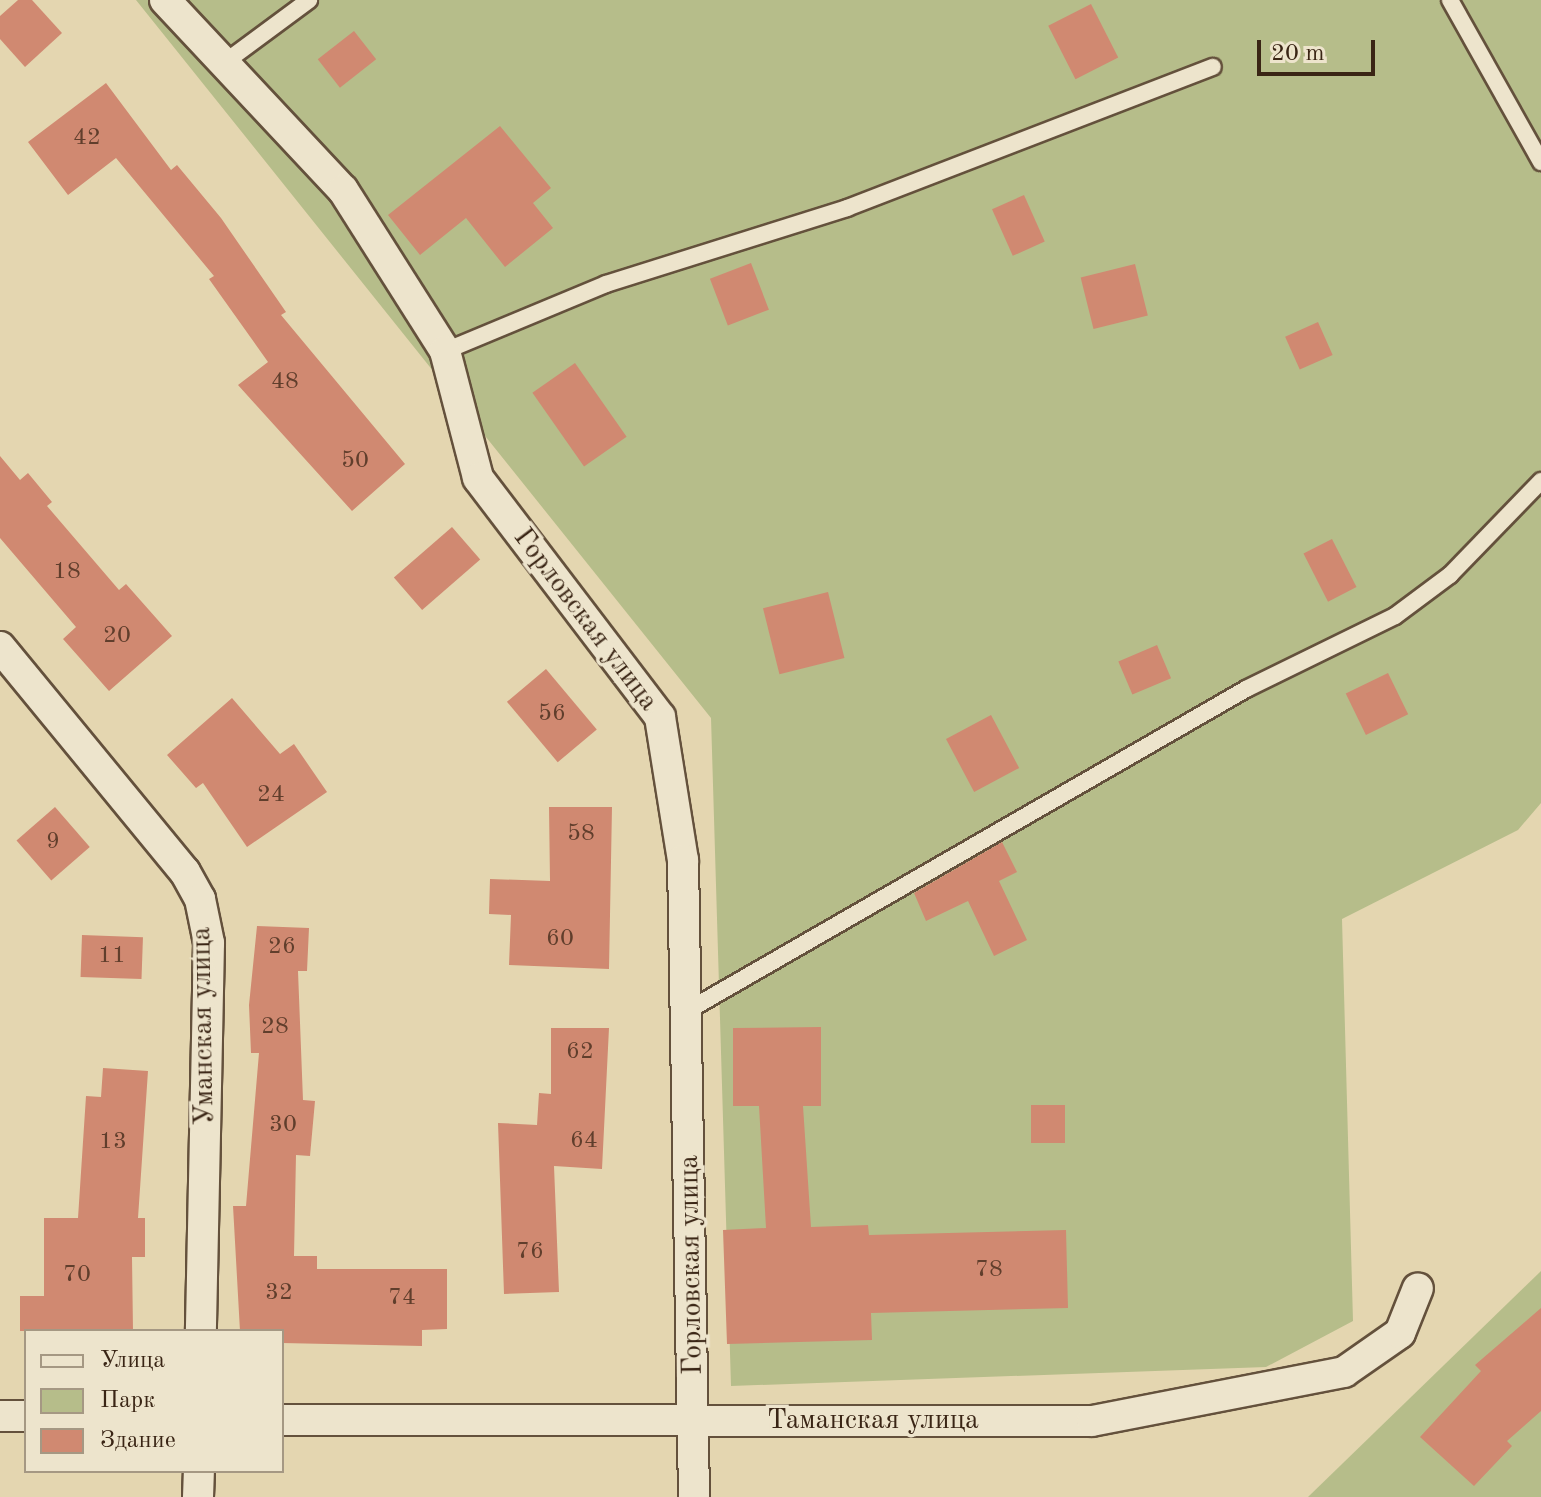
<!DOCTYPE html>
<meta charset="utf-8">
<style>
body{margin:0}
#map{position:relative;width:1541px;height:1497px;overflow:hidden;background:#e4d6b0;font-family:"Old Standard TT",serif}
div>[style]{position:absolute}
.green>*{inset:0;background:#b6bd8a}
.building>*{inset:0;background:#d08971;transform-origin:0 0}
.roads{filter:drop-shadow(2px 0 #64513c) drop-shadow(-2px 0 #64513c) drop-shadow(0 2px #64513c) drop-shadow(0 -2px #64513c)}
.lane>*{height:16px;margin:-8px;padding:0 8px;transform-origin:8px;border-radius:8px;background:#ede4cc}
.street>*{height:30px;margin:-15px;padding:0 15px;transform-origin:15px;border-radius:15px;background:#ede4cc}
span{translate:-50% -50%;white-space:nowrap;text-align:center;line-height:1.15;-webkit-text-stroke:7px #ede4cc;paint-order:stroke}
.number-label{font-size:24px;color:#603e2c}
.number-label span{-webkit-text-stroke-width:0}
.street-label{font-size:28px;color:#3a2515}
.legend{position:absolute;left:24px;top:1329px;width:260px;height:144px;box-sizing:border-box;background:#ede4cc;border:2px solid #a59883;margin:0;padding:10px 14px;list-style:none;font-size:24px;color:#3a2515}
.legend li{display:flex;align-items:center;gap:16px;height:40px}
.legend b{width:40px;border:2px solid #a59883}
.scale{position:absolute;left:1257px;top:40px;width:118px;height:36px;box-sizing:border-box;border:4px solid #3a2515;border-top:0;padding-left:10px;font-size:24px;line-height:28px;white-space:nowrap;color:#3a2515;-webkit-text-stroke:6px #ede4cc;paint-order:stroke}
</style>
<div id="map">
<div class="green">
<i style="clip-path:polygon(136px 0,1541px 0,1541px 803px,1518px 830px,1342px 919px,1353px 1321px,1266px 1367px,731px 1386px,711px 718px)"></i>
<i style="clip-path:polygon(1541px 1271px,1541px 1497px,1308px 1497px)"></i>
</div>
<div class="building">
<i style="clip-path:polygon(18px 0,32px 0,62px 33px,25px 67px,0 39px,0 16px)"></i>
<i style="left:1091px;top:4px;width:60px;height:48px;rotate:63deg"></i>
<i style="left:354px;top:31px;width:36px;height:46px;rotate:52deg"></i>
<i style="clip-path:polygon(106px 83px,171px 170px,177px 165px,221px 218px,286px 312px,281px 315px,405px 464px,352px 511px,238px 385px,268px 362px,209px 279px,214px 276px,116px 158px,68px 195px,28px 142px)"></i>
<i style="clip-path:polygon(500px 126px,551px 188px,533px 203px,553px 228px,505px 267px,466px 218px,420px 255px,388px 215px)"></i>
<i style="left:1024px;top:195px;width:51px;height:35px;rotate:66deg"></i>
<i style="left:751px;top:263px;width:50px;height:44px;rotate:69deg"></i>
<i style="left:1135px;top:264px;width:53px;height:56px;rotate:76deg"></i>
<i style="left:1318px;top:322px;width:36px;height:36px;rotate:66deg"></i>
<i style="left:575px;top:363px;width:90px;height:52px;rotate:55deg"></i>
<i style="clip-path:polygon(0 456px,20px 480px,28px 473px,52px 502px,47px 506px,119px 590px,126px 584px,172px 636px,109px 691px,63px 639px,76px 627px,0 538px)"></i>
<i style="left:452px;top:527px;width:43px;height:77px;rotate:49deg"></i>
<i style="left:1332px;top:539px;width:54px;height:32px;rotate:63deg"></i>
<i style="left:828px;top:592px;width:68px;height:67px;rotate:76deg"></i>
<i style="left:1157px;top:645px;width:36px;height:42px;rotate:67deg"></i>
<i style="left:546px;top:669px;width:79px;height:51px;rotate:50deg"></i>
<i style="left:1388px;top:673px;width:46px;height:47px;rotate:64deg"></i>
<i style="clip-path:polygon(232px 698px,280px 754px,294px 744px,327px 792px,247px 847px,203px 783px,196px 788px,167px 755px)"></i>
<i style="left:991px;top:715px;width:60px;height:51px;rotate:62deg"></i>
<i style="left:55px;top:807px;width:53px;height:51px;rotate:49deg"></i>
<i style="clip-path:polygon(549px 807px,612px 807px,609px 969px,509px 965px,511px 915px,489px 914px,490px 879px,550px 881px)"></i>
<i style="clip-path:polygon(1002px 842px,1017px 872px,999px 881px,1027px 940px,994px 956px,968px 901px,926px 921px,914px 893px)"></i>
<i style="clip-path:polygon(257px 926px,309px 928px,307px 971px,298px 971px,303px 1100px,315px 1101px,310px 1156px,296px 1155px,294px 1256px,317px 1256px,317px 1269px,447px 1269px,447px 1329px,422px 1330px,422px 1346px,282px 1343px,282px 1331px,240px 1331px,233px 1206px,246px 1206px,259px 1053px,251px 1053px,249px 1005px)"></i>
<i style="left:82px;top:935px;width:61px;height:42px;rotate:2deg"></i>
<i style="clip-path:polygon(821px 1027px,821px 1106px,803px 1106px,811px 1227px,868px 1225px,869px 1235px,1066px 1230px,1068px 1308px,871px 1313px,872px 1340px,727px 1344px,723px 1230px,766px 1228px,759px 1106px,733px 1106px,733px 1028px)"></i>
<i style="clip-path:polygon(551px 1028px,609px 1028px,602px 1169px,554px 1166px,559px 1292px,504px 1294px,498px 1123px,537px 1125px,539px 1093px,551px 1094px)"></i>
<i style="clip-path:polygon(103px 1068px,148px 1071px,138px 1218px,145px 1218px,145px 1257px,132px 1257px,133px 1331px,20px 1331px,20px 1296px,44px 1296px,44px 1218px,78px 1218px,86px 1096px,101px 1097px)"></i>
<i style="left:1031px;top:1105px;width:34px;height:38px"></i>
<i style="clip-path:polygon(1541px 1308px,1541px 1411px,1507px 1441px,1512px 1446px,1474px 1486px,1420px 1437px,1481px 1371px,1475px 1365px)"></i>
</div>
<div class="roads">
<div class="lane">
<i style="left:1450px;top:0;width:186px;rotate:60.7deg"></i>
<i style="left:224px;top:63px;width:106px;rotate:-36.5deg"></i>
<i style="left:445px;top:351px;width:174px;rotate:-22.6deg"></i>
<i style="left:606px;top:284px;width:253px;rotate:-17.5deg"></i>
<i style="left:847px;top:208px;width:392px;rotate:-21.1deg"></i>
<i style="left:687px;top:1011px;width:645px;rotate:-29.94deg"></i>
<i style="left:1246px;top:689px;width:166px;rotate:-26.1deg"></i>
<i style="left:1395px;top:616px;width:69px;rotate:-36.7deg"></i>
<i style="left:1450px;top:575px;width:131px;rotate:-45.9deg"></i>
</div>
<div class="street">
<i style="left:165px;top:0;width:260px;rotate:46.9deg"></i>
<i style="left:343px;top:190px;width:191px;rotate:57.6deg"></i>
<i style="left:445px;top:351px;width:131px;rotate:75.4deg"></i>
<i style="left:478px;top:478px;width:300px;rotate:52.7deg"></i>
<i style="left:660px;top:717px;width:145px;rotate:80.9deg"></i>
<i style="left:683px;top:860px;width:637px;rotate:89.01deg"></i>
<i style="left:0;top:647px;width:291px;rotate:50.6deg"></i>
<i style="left:185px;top:872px;width:31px;rotate:61deg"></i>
<i style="left:200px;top:899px;width:45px;rotate:78.4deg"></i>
<i style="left:209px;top:943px;width:388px;rotate:91.2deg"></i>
<i style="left:0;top:1416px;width:26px"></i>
<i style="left:282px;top:1420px;width:810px;rotate:0.07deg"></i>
<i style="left:1092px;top:1421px;width:257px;rotate:-11deg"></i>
<i style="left:1344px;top:1372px;width:68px;rotate:-34.9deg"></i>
<i style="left:1400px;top:1333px;width:48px;rotate:-68.2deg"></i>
<i style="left:198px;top:1497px;width:26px;rotate:-88deg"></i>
</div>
</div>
<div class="number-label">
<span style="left:87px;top:139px">42</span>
<span style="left:285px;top:383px">48</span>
<span style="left:355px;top:462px">50</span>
<span style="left:67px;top:573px">18</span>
<span style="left:117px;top:637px">20</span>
<span style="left:552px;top:715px">56</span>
<span style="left:271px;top:796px">24</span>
<span style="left:581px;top:835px">58</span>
<span style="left:53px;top:843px">9</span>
<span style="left:560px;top:940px">60</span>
<span style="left:282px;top:948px">26</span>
<span style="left:112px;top:957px">11</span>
<span style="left:275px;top:1028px">28</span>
<span style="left:580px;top:1053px">62</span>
<span style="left:283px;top:1126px">30</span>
<span style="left:584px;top:1142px">64</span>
<span style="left:113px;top:1143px">13</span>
<span style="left:530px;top:1253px">76</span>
<span style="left:989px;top:1271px">78</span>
<span style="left:77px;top:1276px">70</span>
<span style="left:279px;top:1294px">32</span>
<span style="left:402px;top:1299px">74</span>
</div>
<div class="street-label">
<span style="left:585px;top:620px;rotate:53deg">Горловская улица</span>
<span style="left:204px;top:1026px;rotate:-91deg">Уманская улица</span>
<span style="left:692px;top:1265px;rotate:-91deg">Горловская улица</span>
<span style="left:873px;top:1421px">Таманская улица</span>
</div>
<ul class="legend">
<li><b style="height:10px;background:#ede4cc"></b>Улица</li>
<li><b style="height:22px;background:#b6bd8a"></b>Парк</li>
<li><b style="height:22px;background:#d08971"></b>Здание</li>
</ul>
<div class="scale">20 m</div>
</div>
